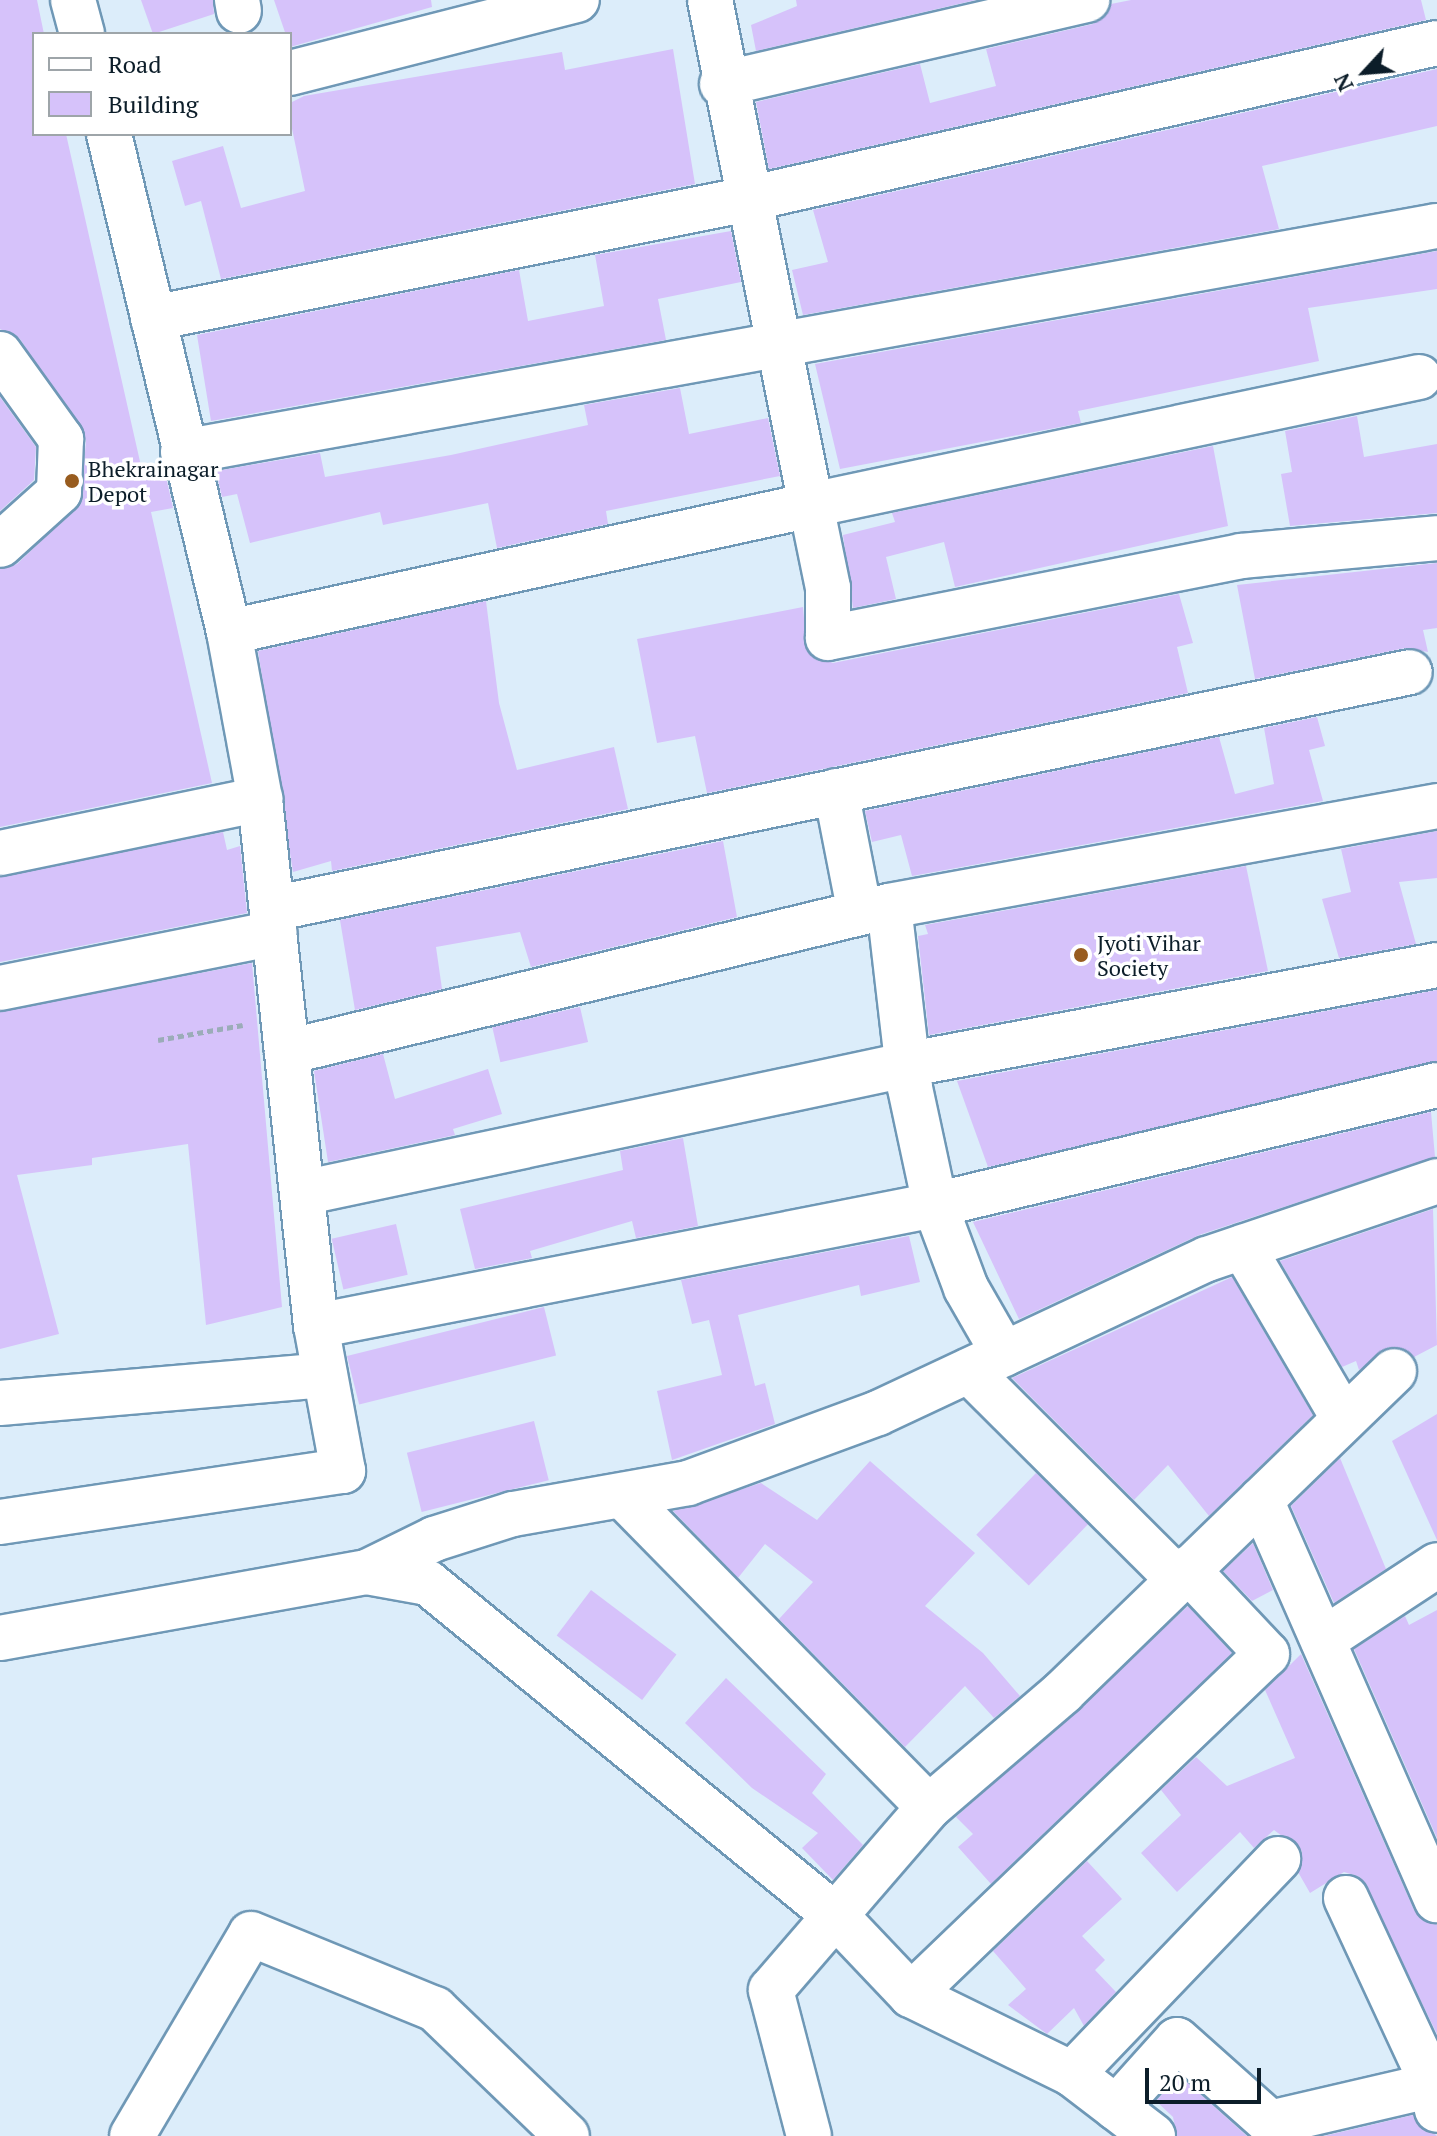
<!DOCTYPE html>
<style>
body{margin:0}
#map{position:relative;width:1437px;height:2136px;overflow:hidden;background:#dcedfa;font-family:"PT Serif",serif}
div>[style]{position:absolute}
.building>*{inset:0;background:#d6c2fa;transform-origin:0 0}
.path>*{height:5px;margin-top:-2.5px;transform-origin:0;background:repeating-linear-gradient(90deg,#9bacb8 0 6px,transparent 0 10px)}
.roads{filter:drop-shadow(2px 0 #6f98b6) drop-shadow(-2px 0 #6f98b6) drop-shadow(0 2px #6f98b6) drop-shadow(0 -2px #6f98b6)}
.minor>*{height:44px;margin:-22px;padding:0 22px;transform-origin:22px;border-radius:22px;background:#fff}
.dots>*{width:22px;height:22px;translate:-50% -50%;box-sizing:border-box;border:4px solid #fff;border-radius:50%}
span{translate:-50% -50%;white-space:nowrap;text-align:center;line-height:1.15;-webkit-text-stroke:7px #fff;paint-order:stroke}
.poi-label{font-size:22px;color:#0c1d29}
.left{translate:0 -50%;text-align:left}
.legend{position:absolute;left:32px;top:32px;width:260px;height:104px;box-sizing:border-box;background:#fff;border:2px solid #9ea5a9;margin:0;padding:10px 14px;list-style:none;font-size:24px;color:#0c1d29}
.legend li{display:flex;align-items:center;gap:16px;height:40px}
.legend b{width:40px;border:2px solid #9ea5a9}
.north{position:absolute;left:1325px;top:32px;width:80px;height:80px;-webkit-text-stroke:6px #fff;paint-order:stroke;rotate:244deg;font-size:22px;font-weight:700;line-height:32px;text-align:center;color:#0c1d29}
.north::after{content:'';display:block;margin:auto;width:28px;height:36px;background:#0c1d29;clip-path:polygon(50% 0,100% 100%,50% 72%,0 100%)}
.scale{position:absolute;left:1145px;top:2068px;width:116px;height:36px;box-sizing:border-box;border:4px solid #0c1d29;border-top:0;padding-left:10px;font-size:24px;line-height:28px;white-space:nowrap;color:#0c1d29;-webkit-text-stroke:6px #fff;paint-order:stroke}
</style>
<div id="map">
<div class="building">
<i style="clip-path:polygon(0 0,37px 0,44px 34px,34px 34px,34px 134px,66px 134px,141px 466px,164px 468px,173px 508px,151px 512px,212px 783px,0 827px,0 569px,17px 564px,81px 503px,86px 440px,20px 339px,0 329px)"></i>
<i style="clip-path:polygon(141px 0,213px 0,214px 14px,153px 34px)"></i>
<i style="clip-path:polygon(274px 0,431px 0,432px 7px,290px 47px)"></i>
<i style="clip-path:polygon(796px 0,976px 0,756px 51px,751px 25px,797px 6px)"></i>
<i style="clip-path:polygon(1131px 0,1421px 0,1426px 20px,769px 169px,756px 102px,920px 64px,930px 103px,996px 86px,986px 49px,1093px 24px,1111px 4px)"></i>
<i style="clip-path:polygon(673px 49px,695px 184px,221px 279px,201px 201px,185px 206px,172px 161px,223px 146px,241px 208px,305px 191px,290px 119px,290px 103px,304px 96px,562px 52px,565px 70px)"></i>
<i style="clip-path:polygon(1437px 69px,1437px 126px,1262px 166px,1279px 229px,803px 315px,792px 270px,828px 262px,813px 210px)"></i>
<i style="clip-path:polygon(731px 231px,741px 282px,658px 299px,666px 340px,211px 421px,197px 335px,519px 270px,528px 321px,604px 306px,595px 255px)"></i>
<i style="clip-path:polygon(1437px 251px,1437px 289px,1308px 308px,1319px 361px,1078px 411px,1081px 423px,840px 469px,815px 364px)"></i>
<i style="clip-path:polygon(680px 388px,689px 434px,768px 418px,780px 476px,606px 511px,608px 524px,497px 548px,488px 503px,383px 525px,380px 512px,250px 543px,237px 494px,222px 497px,216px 471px,320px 453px,325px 477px,451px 455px,588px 425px,584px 405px)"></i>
<i style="clip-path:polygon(0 397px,36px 447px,34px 480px,0 511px)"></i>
<i style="clip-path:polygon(1357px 416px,1364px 457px,1437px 444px,1437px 513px,1290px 526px,1281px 474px,1292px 472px,1285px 431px)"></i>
<i style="clip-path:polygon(1213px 446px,1228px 526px,955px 587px,944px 542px,886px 557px,896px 599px,853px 608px,843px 535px,895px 522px,892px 513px)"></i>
<i style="clip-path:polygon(1437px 563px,1437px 628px,1423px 630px,1428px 652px,1405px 648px,1255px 679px,1237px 585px)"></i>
<i style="clip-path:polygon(1179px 594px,1193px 643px,1177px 647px,1188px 693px,707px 793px,695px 736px,657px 743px,637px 639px,803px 607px,807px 651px,833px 663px)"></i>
<i style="clip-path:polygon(486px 601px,499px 703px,517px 770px,614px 747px,628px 809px,332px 871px,331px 861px,293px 872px,258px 651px)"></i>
<i style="clip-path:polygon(1317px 717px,1325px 746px,1309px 750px,1323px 801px,912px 876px,901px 835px,872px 842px,865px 811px,1219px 737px,1235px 794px,1274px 784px,1264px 728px)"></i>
<i style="clip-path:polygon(1437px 831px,1437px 878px,1399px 882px,1416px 944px,1339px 958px,1322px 899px,1351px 892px,1341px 849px)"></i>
<i style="clip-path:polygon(223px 832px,227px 850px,240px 846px,247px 913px,0 962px,0 877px)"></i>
<i style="clip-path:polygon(723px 841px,737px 917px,531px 967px,520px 932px,436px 947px,442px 989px,355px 1010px,340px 920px)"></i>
<i style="clip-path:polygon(1246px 866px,1268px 971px,929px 1035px,918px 936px,928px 934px,925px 925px)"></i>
<i style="clip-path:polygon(252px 963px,282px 1307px,206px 1325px,188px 1144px,92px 1158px,92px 1165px,17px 1175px,59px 1334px,0 1349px,0 1012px)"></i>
<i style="clip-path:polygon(1437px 990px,1437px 1061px,988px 1167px,957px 1081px)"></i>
<i style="left:580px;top:1007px;width:36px;height:90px;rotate:77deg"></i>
<i style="clip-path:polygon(383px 1054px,395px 1099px,488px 1069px,502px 1114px,453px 1129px,455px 1135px,328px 1162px,314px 1071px)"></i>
<i style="clip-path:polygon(1431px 1112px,1435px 1157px,1199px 1235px,1019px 1319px,973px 1222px)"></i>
<i style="clip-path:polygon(683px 1138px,698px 1226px,636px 1238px,632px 1221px,530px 1251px,532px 1258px,475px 1269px,460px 1209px,623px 1170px,620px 1151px)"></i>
<i style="clip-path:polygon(1433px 1209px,1437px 1345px,1414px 1357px,1389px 1347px,1359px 1370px,1356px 1361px,1342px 1367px,1280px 1261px)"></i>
<i style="left:396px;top:1224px;width:52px;height:66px;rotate:77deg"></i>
<i style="clip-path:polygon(909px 1236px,920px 1282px,861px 1296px,859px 1285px,738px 1315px,755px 1386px,765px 1383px,775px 1424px,672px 1460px,657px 1391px,722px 1375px,709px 1320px,692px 1324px,681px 1280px)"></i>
<i style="clip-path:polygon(1232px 1277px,1313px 1415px,1209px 1516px,1168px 1465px,1134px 1500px,1012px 1378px)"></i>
<i style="left:544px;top:1307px;width:50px;height:203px;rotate:76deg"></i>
<i style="clip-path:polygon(1437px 1414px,1437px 1540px,1392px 1441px)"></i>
<i style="left:534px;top:1421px;width:61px;height:131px;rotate:76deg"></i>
<i style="clip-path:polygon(1340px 1458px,1386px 1569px,1334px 1603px,1291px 1506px)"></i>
<i style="clip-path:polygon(870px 1461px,975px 1553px,925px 1606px,983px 1653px,1020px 1696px,994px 1718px,965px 1686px,905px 1747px,779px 1619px,813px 1582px,765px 1544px,738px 1578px,673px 1511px,761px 1483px,817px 1520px)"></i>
<i style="left:1036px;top:1473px;width:73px;height:86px;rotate:44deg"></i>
<i style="clip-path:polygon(1253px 1543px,1273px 1590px,1252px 1601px,1223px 1571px)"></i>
<i style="left:591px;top:1590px;width:107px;height:57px;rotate:37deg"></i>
<i style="clip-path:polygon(1188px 1606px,1232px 1653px,991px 1884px,958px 1847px,973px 1834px,956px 1817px)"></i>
<i style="clip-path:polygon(1437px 1610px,1437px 1838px,1354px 1649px,1405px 1616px,1409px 1625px)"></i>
<i style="clip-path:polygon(1301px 1654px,1414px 1910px,1437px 1925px,1437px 2034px,1360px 1877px,1344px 1872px,1310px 1893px,1298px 1872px,1302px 1851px,1274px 1830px,1254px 1848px,1240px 1832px,1177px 1892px,1141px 1853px,1181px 1815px,1161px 1790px,1196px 1757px,1227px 1786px,1295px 1758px,1265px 1690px)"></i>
<i style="clip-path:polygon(726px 1678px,826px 1774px,812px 1793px,863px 1845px,833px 1880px,802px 1848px,818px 1833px,752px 1788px,685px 1723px)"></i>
<i style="clip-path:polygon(1087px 1861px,1122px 1899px,1082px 1936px,1105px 1960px,1095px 1970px,1116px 1992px,1084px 2026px,1074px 2008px,1047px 2034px,1008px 2005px,1026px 1989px,993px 1951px)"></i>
<i style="clip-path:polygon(1179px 2075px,1247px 2136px,1177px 2136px,1173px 2117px,1156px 2101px)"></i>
<i style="clip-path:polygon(1413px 2115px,1437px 2136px,1324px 2136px)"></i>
</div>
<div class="path">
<i style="left:158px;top:1040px;width:86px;rotate:-10deg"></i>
</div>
<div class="roads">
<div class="minor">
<i style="left:73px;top:0;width:35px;rotate:75deg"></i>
<i style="left:237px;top:0;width:11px;rotate:80deg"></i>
<i style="left:290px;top:73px;width:296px;rotate:-14.3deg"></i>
<i style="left:722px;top:84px;width:375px;rotate:-13deg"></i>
<i style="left:153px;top:318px;width:607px;rotate:-11.31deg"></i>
<i style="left:748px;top:199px;width:706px;rotate:-12.76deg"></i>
<i style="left:0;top:354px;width:105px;rotate:54.3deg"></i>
<i style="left:61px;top:439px;width:53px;rotate:92.2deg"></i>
<i style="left:59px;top:492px;width:79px;rotate:138.1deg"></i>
<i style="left:1419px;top:377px;width:621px;rotate:168.11deg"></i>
<i style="left:811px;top:505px;width:85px;rotate:78.4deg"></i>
<i style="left:828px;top:588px;width:50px;rotate:90deg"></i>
<i style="left:828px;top:638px;width:421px;rotate:-11.2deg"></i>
<i style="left:1241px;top:556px;width:197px;rotate:-5.2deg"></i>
<i style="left:183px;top:452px;width:1274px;rotate:-10.22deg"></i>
<i style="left:229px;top:632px;width:596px;rotate:-12.31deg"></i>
<i style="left:811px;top:505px;width:515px;rotate:-101.31deg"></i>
<i style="left:836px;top:791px;width:124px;rotate:78.9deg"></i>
<i style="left:0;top:853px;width:266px;rotate:-11.7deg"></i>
<i style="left:889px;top:906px;width:557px;rotate:-10.34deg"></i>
<i style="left:272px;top:909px;width:1162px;rotate:-11.76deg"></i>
<i style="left:0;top:988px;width:280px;rotate:-11.3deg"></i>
<i style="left:287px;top:1052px;width:619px;rotate:-13.63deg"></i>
<i style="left:889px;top:906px;width:183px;rotate:83.4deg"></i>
<i style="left:910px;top:1088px;width:120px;rotate:77.9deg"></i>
<i style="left:935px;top:1205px;width:516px;rotate:-13.44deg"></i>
<i style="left:302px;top:1193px;width:622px;rotate:-11.98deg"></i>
<i style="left:910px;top:1064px;width:536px;rotate:-10.64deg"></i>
<i style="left:1243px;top:1247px;width:199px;rotate:59.6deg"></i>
<i style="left:316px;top:1326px;width:631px;rotate:-11.06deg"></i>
<i style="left:935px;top:1205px;width:89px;rotate:69.5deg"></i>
<i style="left:966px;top:1288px;width:76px;rotate:60.1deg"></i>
<i style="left:969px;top:1371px;width:295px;rotate:44.9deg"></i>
<i style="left:0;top:1403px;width:326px;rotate:-4.9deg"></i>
<i style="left:625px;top:1498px;width:433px;rotate:45.5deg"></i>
<i style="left:1261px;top:1500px;width:437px;rotate:66.3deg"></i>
<i style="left:0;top:1522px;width:347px;rotate:-8.5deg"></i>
<i style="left:343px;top:1471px;width:147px;rotate:-100.5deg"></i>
<i style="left:316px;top:1326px;width:530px;rotate:-96.07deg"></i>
<i style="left:260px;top:799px;width:170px;rotate:-100.5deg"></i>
<i style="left:229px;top:632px;width:512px;rotate:-103.55deg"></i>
<i style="left:367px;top:1572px;width:62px;rotate:10.2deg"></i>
<i style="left:428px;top:1583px;width:528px;rotate:39.24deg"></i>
<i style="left:837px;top:1917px;width:108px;rotate:46.5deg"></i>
<i style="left:911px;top:1995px;width:179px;rotate:26.1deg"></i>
<i style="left:1072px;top:2074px;width:102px;rotate:37.4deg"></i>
<i style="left:0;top:1638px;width:373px;rotate:-10.2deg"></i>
<i style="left:367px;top:1572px;width:75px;rotate:-26.2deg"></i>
<i style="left:434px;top:1539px;width:83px;rotate:-17.6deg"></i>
<i style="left:513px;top:1514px;width:178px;rotate:-10deg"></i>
<i style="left:688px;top:1483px;width:202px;rotate:-20.2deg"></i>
<i style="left:878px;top:1413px;width:363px;rotate:-25.1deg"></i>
<i style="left:1207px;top:1259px;width:243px;rotate:-18.7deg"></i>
<i style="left:1323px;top:1640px;width:136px;rotate:-33.3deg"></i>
<i style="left:1346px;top:1898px;width:206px;rotate:65.1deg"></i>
<i style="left:1433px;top:2085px;width:25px;rotate:81deg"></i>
<i style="left:911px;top:1995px;width:493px;rotate:-43.8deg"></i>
<i style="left:1267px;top:1654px;width:117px;rotate:-133.3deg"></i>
<i style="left:1072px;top:2074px;width:298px;rotate:-46.2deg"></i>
<i style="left:1116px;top:2108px;width:91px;rotate:-48.1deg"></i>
<i style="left:1177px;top:2040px;width:125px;rotate:41.7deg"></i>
<i style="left:1270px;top:2123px;width:167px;rotate:-13.1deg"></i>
<i style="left:132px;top:2136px;width:234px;rotate:-59.5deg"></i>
<i style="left:251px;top:1934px;width:199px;rotate:22.2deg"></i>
<i style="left:435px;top:2009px;width:183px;rotate:43.9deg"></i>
<i style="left:809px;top:2136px;width:151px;rotate:-104.6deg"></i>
<i style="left:771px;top:1990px;width:242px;rotate:-49.2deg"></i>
<i style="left:929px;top:1807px;width:177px;rotate:-40.6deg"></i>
<i style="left:1063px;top:1692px;width:461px;rotate:-44.1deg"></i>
</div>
</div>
<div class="dots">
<i style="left:72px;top:481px;background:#985c1f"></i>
<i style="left:1081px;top:955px;background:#985c1f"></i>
</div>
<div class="poi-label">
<span class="left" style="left:88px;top:481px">Bhekrainagar<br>Depot</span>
<span class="left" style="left:1097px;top:955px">Jyoti Vihar<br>Society</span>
</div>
<ul class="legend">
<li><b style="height:10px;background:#fff"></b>Road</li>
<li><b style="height:22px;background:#d6c2fa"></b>Building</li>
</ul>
<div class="north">N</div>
<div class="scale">20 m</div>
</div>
